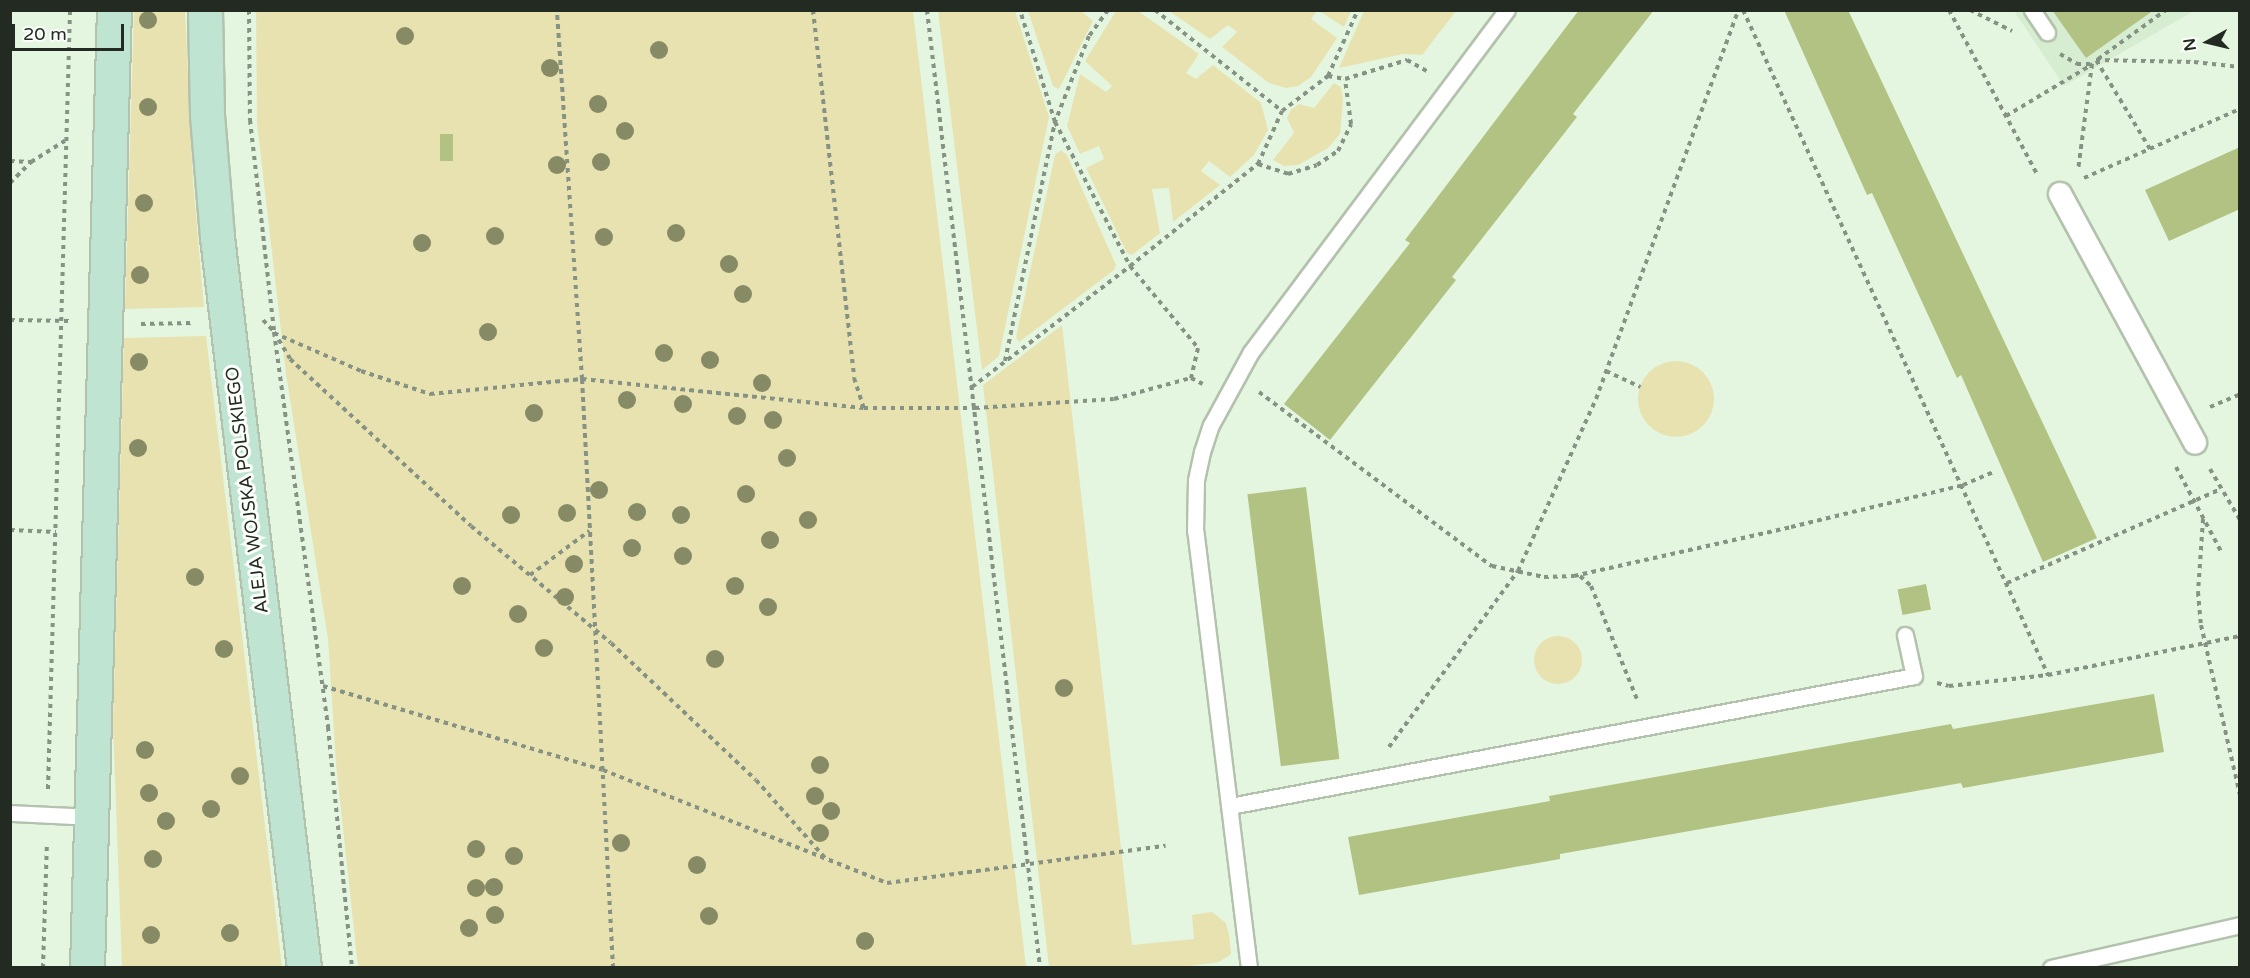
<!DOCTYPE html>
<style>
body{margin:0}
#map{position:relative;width:2250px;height:978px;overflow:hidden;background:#e5f6e0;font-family:"Varela Round",sans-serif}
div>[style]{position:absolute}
.built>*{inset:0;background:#d7edd1}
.green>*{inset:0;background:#e7e2b0}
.round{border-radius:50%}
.building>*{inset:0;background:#b1c283;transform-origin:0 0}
.path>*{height:4px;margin-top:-2px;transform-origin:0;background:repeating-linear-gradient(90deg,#869283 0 4.5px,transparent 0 9px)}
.roads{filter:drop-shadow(2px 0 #b2c2ad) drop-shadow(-2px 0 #b2c2ad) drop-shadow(0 2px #b2c2ad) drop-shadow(0 -2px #b2c2ad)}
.service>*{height:15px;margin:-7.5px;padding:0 7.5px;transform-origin:7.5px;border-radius:7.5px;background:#fff}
.pedestrian>*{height:22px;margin:-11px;padding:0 11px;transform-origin:11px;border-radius:11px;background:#fff}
.secondary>*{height:33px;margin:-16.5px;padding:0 16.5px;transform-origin:16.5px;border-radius:16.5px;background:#bfe4d2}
.trees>*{width:18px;height:18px;margin:-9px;border-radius:50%;background:#878b65}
span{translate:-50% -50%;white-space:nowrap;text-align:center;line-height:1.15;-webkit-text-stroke:6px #fbfefa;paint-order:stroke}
.street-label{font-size:18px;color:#232a21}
.frame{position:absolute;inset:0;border:12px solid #232a21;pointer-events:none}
.north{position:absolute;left:2178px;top:12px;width:60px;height:60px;-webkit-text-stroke:4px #fbfefa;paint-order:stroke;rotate:262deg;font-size:16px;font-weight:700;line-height:24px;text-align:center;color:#232a21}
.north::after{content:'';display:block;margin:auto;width:21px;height:27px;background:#232a21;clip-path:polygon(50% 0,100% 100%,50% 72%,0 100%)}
.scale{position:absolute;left:12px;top:24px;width:112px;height:27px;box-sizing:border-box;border:3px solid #232a21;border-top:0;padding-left:8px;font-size:18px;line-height:21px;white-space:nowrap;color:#232a21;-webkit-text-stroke:4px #fbfefa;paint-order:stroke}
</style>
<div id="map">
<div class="built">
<i style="clip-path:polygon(2014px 11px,2194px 11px,2064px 86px)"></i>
</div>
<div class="green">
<i style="clip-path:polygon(134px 11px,185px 11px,193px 182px,204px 307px,125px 309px)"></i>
<i style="clip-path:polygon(256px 11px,913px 11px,1026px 967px,358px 967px,336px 764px,328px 639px,286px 374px,257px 123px)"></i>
<i style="clip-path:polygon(938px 11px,1015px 11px,1049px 117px,999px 356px,982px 370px)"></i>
<i style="clip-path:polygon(1028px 11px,1081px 11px,1093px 21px,1059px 89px,1053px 86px)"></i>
<i style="clip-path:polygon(1138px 11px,1199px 54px,1186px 73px,1196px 79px,1213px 65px,1261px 103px,1268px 130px,1254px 155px,1230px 177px,1209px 161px,1201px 171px,1220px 185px,1173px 222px,1169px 188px,1152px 189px,1160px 233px,1132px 255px,1127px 253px,1086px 168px,1104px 159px,1099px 146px,1080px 154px,1067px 126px,1080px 74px,1106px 92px,1112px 86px,1085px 61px,1116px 11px)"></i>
<i style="clip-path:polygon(1169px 11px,1317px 11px,1311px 19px,1337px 38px,1311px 77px,1298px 86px,1286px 88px,1269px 83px,1222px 47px,1237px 32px,1228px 25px,1210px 39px)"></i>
<i style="clip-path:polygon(1319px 11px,1351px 11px,1344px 27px)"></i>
<i style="clip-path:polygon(1364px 11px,1364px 10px,1456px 11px,1422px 55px,1403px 54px,1339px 68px)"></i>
<i style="clip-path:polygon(1334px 83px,1341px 87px,1343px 100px,1340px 134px,1328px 148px,1298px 165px,1284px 166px,1273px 160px,1294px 133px,1287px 118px,1291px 110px,1299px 104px,1314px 108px)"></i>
<i style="clip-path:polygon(1061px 150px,1067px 155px,1116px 265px,1114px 270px,1019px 342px,1016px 337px,1055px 155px)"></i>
<i style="clip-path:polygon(1062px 325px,1132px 945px,1194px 939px,1192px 915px,1212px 912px,1226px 923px,1229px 935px,1231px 954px,1219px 962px,1175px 968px,1049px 967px,983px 385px)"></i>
<i style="clip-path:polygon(206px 336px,282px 967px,122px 967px,113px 724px,124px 338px)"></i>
<i class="round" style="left:1638px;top:361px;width:76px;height:76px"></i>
<i class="round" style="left:1534px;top:636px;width:48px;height:48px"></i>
</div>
<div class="building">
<i style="clip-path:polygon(1579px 10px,1654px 10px,1573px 114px,1577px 117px,1452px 277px,1456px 280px,1330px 440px,1284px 404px,1410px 243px,1405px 240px)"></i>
<i style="clip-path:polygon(1784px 10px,1848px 10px,2097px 538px,2043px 562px,1961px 375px,1957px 378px,1872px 193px,1867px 195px)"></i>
<i style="clip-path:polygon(2052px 10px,2154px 10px,2086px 58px)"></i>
<i style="left:440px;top:134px;width:13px;height:27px"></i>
<i style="clip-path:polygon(2240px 147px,2240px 209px,2169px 241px,2145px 190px)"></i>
<i style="left:1306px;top:487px;width:274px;height:59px;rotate:83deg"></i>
<i style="left:1926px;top:584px;width:26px;height:29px;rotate:79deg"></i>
<i style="clip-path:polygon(2154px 694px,2164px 752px,1963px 788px,1961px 783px,1560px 854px,1560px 859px,1359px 895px,1348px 837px,1550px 801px,1549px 796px,1951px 724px,1953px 729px)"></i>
</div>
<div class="path">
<i style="left:249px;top:10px;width:110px;rotate:89.5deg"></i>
<i style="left:250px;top:120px;width:213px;rotate:83.5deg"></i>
<i style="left:274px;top:332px;width:31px;rotate:59deg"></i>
<i style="left:290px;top:359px;width:246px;rotate:42.7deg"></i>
<i style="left:471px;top:526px;width:182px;rotate:39.9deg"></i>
<i style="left:611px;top:643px;width:199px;rotate:43.4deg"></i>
<i style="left:756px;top:780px;width:104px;rotate:48.5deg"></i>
<i style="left:813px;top:10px;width:370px;rotate:83.6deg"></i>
<i style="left:854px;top:378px;width:32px;rotate:72deg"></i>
<i style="left:927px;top:10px;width:965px;rotate:83.27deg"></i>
<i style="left:1108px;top:10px;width:32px;rotate:126deg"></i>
<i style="left:1089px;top:36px;width:92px;rotate:111.6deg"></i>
<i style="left:1055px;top:122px;width:162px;rotate:62.5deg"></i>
<i style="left:1130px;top:266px;width:164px;rotate:-38.6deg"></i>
<i style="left:1258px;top:164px;width:58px;rotate:-65.6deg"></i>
<i style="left:1282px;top:111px;width:58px;rotate:-37.3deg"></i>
<i style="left:1328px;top:76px;width:17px;rotate:10deg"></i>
<i style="left:1345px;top:79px;width:65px;rotate:-17deg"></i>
<i style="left:1407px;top:60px;width:23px;rotate:29deg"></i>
<i style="left:1155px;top:10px;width:162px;rotate:38.5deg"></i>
<i style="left:1743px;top:10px;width:732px;rotate:65.36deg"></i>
<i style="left:1949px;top:10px;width:186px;rotate:61.8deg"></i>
<i style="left:1970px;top:10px;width:47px;rotate:26.6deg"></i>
<i style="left:2060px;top:54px;width:20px;rotate:30deg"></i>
<i style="left:2077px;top:64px;width:15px"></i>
<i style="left:2092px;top:64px;width:107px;rotate:97.5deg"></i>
<i style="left:2098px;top:59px;width:84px;rotate:-35.8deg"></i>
<i style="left:1328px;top:76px;width:72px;rotate:-65.6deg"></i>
<i style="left:2006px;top:116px;width:101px;rotate:-30.9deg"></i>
<i style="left:2150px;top:149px;width:104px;rotate:-121.2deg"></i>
<i style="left:2096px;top:60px;width:98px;rotate:1.2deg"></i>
<i style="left:2194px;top:62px;width:46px;rotate:6.2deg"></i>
<i style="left:10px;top:161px;width:21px;rotate:3deg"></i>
<i style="left:1258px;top:164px;width:32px;rotate:18deg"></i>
<i style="left:1288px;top:174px;width:30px;rotate:-17deg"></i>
<i style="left:1317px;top:165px;width:25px;rotate:-34deg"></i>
<i style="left:1338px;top:151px;width:30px;rotate:-64deg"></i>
<i style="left:1351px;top:124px;width:45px;rotate:-97.6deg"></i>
<i style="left:2084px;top:178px;width:171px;rotate:-23.9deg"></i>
<i style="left:10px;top:183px;width:30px;rotate:-45deg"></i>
<i style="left:31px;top:162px;width:40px;rotate:-32deg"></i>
<i style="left:10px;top:320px;width:61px;rotate:0.9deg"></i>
<i style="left:263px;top:320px;width:16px;rotate:47deg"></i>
<i style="left:274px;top:332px;width:399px;rotate:82.2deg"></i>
<i style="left:328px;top:727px;width:242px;rotate:84.3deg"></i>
<i style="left:141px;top:324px;width:50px;rotate:-1.1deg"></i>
<i style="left:274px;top:333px;width:95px;rotate:23.6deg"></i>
<i style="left:361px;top:371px;width:73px;rotate:18.4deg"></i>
<i style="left:430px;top:394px;width:153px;rotate:-5.6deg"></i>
<i style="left:582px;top:379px;width:370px;rotate:-93.9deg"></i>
<i style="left:1005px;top:361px;width:244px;rotate:-78.2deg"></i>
<i style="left:1055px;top:122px;width:117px;rotate:-107.4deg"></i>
<i style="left:1606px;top:371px;width:38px;rotate:25deg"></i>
<i style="left:972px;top:387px;width:199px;rotate:-37.4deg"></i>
<i style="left:1130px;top:266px;width:107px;rotate:50.3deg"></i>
<i style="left:1198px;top:348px;width:31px;rotate:103deg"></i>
<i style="left:1259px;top:392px;width:291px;rotate:36.8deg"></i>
<i style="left:1492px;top:566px;width:53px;rotate:11.9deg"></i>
<i style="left:1544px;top:577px;width:30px;rotate:-2deg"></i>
<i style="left:1574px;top:576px;width:222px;rotate:-12.7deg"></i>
<i style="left:1791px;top:527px;width:177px;rotate:-13.7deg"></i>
<i style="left:1963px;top:485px;width:34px;rotate:-23deg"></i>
<i style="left:2210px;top:407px;width:33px;rotate:-23deg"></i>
<i style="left:2176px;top:467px;width:98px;rotate:61.9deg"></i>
<i style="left:2210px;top:469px;width:59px;rotate:59.5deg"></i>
<i style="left:2203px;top:519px;width:73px;rotate:93.9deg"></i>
<i style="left:2198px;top:592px;width:33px;rotate:85deg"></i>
<i style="left:2201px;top:625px;width:174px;rotate:77.1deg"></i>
<i style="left:10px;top:530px;width:46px;rotate:2.5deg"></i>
<i style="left:530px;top:575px;width:74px;rotate:-36.7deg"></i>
<i style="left:1580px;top:576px;width:15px;rotate:42deg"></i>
<i style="left:1591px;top:586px;width:125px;rotate:67.9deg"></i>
<i style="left:2007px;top:583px;width:234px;rotate:-23.7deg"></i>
<i style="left:1937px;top:683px;width:12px;rotate:14deg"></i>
<i style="left:1949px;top:686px;width:100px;rotate:-6.3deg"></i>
<i style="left:2048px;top:675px;width:196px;rotate:-11.5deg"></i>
<i style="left:323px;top:686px;width:292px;rotate:16.7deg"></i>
<i style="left:603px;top:770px;width:306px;rotate:21.7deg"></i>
<i style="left:887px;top:883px;width:281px;rotate:-7.6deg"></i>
<i style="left:1389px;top:747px;width:218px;rotate:-53.8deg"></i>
<i style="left:1518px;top:571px;width:189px;rotate:-65.6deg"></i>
<i style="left:1596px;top:399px;width:414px;rotate:-69.9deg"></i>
<i style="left:48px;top:789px;width:779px;rotate:-88.38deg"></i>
<i style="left:43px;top:968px;width:126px;rotate:-88.2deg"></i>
<i style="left:613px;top:968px;width:590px;rotate:-93.01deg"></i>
<i style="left:582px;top:379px;width:283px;rotate:5.9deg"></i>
<i style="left:864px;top:408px;width:111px"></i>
<i style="left:975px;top:408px;width:139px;rotate:-3.7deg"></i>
<i style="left:1114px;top:399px;width:80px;rotate:-15.3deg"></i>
<i style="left:1191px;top:378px;width:13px;rotate:27deg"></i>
</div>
<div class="roads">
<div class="service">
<i style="left:2032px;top:10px;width:27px;rotate:56deg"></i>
<i style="left:1230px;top:806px;width:696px;rotate:-10.76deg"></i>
<i style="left:1914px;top:676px;width:42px;rotate:-102.4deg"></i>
<i style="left:10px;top:813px;width:81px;rotate:2.8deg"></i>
<i style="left:1249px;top:968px;width:440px;rotate:-97deg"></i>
<i style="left:1195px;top:531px;width:51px;rotate:-88.9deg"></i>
<i style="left:1196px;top:480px;width:29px;rotate:-78deg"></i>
<i style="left:1202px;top:452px;width:28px;rotate:-72deg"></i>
<i style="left:1211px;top:425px;width:83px;rotate:-61.3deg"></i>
<i style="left:1251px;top:352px;width:427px;rotate:-53.2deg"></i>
<i style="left:2051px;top:968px;width:194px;rotate:-12.8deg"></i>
</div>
<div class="pedestrian">
<i style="left:2060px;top:194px;width:283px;rotate:61.5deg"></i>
</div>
<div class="secondary">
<i style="left:205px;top:10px;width:105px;rotate:88.9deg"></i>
<i style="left:207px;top:115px;width:122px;rotate:85.3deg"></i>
<i style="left:217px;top:237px;width:736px;rotate:83.21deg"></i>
<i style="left:87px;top:968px;width:958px;rotate:-88.39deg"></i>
</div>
</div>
<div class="trees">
<i style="left:148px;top:20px"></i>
<i style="left:405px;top:36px"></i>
<i style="left:659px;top:50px"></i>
<i style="left:550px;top:68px"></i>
<i style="left:598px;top:104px"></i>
<i style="left:148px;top:107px"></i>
<i style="left:625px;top:131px"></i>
<i style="left:601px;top:162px"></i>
<i style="left:557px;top:165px"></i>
<i style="left:144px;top:203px"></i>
<i style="left:676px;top:233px"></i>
<i style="left:495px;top:236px"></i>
<i style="left:604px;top:237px"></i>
<i style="left:422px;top:243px"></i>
<i style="left:729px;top:264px"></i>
<i style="left:140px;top:275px"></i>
<i style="left:743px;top:294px"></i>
<i style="left:488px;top:332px"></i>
<i style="left:664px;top:353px"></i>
<i style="left:710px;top:360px"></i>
<i style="left:139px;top:362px"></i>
<i style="left:762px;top:383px"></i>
<i style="left:627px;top:400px"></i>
<i style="left:683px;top:404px"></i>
<i style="left:534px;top:413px"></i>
<i style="left:737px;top:416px"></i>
<i style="left:773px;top:420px"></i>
<i style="left:138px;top:448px"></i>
<i style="left:787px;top:458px"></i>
<i style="left:599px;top:490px"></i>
<i style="left:746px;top:494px"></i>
<i style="left:637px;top:512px"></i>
<i style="left:567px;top:513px"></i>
<i style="left:511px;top:515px"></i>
<i style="left:681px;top:515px"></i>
<i style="left:808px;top:520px"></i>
<i style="left:770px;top:540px"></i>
<i style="left:632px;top:548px"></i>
<i style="left:683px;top:556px"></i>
<i style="left:574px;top:564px"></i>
<i style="left:195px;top:577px"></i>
<i style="left:462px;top:586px"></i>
<i style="left:735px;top:586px"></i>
<i style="left:565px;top:597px"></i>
<i style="left:768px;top:607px"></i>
<i style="left:518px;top:614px"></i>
<i style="left:544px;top:648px"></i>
<i style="left:224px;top:649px"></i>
<i style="left:715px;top:659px"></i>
<i style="left:1064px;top:688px"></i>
<i style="left:145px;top:750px"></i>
<i style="left:820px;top:765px"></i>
<i style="left:240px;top:776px"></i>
<i style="left:149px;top:793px"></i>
<i style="left:815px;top:796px"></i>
<i style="left:211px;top:809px"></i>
<i style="left:831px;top:811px"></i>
<i style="left:166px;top:821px"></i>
<i style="left:820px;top:833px"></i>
<i style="left:621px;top:843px"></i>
<i style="left:476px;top:849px"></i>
<i style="left:514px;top:856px"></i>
<i style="left:153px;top:859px"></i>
<i style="left:697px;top:865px"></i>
<i style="left:494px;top:887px"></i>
<i style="left:476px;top:888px"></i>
<i style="left:495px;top:915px"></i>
<i style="left:709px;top:916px"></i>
<i style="left:469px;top:928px"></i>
<i style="left:230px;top:933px"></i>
<i style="left:151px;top:935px"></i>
<i style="left:865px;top:941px"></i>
</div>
<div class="street-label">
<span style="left:247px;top:490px;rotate:-97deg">ALEJA WOJSKA POLSKIEGO</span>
</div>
<div class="frame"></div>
<div class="north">N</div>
<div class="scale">20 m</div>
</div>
